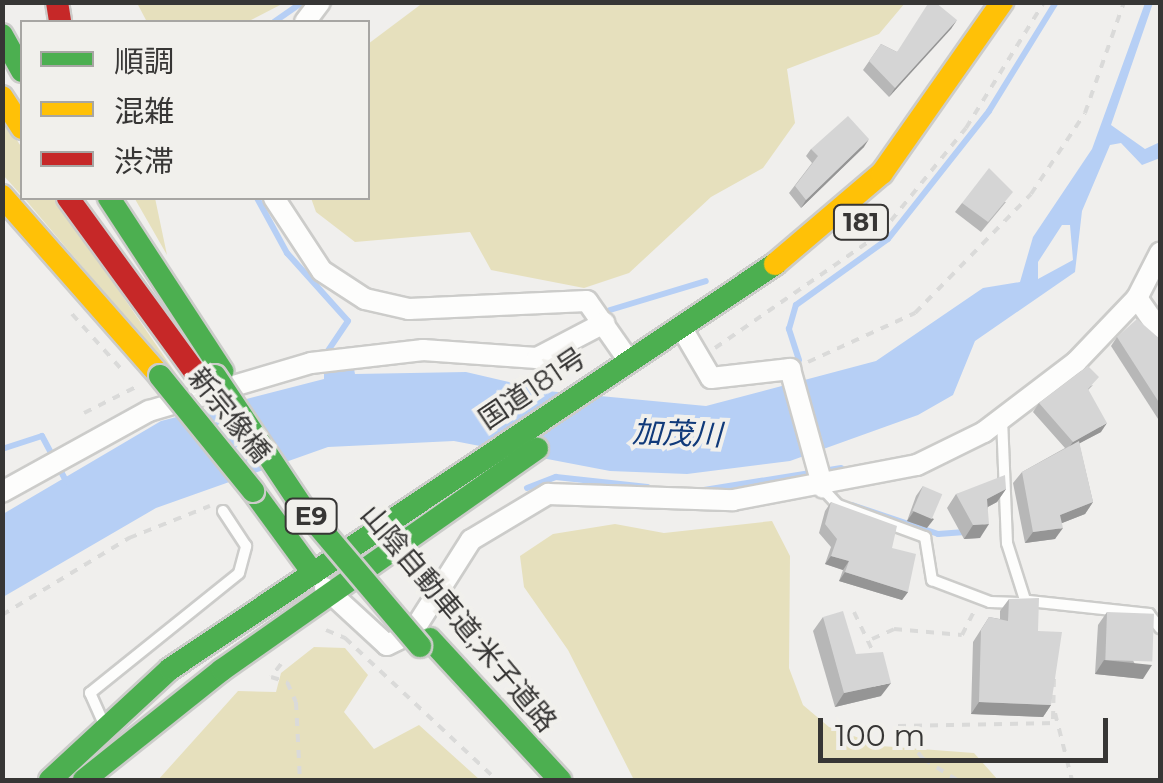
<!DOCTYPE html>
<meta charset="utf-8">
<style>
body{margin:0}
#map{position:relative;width:1163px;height:783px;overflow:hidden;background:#f0efed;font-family:Montserrat,"Noto Sans JP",sans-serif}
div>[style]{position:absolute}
.green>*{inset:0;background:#e6e0bd}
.water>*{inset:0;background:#b6cff5}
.stream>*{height:6px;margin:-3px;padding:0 3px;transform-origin:3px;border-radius:3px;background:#b6cff5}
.path>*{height:4px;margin-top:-2px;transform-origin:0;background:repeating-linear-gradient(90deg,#dadad9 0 8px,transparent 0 16px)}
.roads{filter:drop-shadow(2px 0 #ccccca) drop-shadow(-2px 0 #ccccca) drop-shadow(0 2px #ccccca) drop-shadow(0 -2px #ccccca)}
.lane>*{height:10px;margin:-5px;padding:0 5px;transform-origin:5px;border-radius:5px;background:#fdfdfc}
.street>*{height:20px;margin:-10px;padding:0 10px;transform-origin:10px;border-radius:10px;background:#fdfdfc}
.fast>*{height:22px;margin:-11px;padding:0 11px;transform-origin:11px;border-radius:11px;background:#4caf50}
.slow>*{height:22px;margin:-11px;padding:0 11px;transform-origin:11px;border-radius:11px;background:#ffc107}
.jam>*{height:22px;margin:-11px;padding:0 11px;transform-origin:11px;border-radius:11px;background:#c62828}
.bridges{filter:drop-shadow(2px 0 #ccccca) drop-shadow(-2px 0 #ccccca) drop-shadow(0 2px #ccccca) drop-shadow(0 -2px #ccccca)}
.fast-bridge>*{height:22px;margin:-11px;padding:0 11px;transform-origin:11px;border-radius:11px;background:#4caf50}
.wall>*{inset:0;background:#b7b7b7}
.shaded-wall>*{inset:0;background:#959595}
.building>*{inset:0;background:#d5d5d5;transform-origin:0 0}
span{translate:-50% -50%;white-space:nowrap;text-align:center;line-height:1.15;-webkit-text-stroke:8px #f1f0ec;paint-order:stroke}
.shield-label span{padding:2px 8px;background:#f1f0ec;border:2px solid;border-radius:8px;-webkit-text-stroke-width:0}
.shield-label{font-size:25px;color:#373635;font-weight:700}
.street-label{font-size:28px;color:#373635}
.water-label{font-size:30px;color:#103a7a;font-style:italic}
.frame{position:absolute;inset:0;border:5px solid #373635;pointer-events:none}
.legend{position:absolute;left:20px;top:20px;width:350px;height:180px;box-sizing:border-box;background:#f1f0ec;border:2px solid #a7a6a3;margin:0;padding:12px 18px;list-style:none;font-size:30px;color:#373635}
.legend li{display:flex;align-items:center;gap:20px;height:50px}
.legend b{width:50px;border:2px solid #a7a6a3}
.scale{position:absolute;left:818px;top:718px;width:290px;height:45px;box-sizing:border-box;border:5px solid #373635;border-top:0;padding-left:12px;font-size:30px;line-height:35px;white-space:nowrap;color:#373635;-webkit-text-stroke:8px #f1f0ec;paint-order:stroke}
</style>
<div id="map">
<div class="green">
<i style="clip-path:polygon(424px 2px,905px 2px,905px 3px,879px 34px,787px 69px,795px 123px,763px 168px,711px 197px,629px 273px,584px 288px,491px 270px,470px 232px,355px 242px,316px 212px,311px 198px,368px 198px,368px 44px)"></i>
<i style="clip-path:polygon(137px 3px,284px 3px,247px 22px,147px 22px)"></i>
<i style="clip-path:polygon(2px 117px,22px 148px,22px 196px,3px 175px)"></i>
<i style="clip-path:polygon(24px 198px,55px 198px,190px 394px)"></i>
<i style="clip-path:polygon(134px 198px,155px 198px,167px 255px,135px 199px)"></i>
<i style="clip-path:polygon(772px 521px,790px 556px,789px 668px,803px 705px,829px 727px,881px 746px,974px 753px,998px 780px,634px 780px,568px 650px,524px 587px,520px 556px,553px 534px,615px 524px,664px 533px)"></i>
<i style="clip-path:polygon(314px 647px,345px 648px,368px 675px,344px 712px,374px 749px,419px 725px,480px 780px,158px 780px,238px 691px,276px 692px,281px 673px)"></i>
</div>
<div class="water">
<i style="clip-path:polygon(evenodd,1145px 3px,1153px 3px,1111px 125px,1145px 149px,1160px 142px,1160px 158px,1142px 165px,1121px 143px,1110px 145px,1082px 211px,1075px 272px,975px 341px,953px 395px,918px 415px,790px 461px,687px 474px,610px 471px,454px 441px,328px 447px,156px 508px,3px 597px,3px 514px,161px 421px,324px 379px,324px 362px,352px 359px,355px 374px,466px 372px,547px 391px,706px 406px,876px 361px,983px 288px,1020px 282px,1033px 237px,1092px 149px,1145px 3px,1062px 225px,1070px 225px,1073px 260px,1038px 279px,1038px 262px,1062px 225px)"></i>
</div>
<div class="stream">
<i style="left:274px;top:22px;width:35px;rotate:-35deg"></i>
<i style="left:257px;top:198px;width:63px;rotate:61.4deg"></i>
<i style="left:287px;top:253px;width:91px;rotate:48.1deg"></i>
<i style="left:348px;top:321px;width:45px;rotate:124deg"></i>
<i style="left:610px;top:310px;width:100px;rotate:-16.8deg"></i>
<i style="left:799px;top:360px;width:33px;rotate:-108deg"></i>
<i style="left:789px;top:329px;width:25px;rotate:-74deg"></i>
<i style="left:796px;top:305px;width:113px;rotate:-35.7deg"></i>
<i style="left:888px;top:239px;width:163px;rotate:-51.7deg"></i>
<i style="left:989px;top:111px;width:128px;rotate:-58.4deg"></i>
<i style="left:2px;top:449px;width:42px;rotate:-18deg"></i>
<i style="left:42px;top:436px;width:51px;rotate:61.9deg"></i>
<i style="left:527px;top:488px;width:31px;rotate:-21deg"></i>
<i style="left:556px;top:477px;width:92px;rotate:6.3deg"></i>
<i style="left:704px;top:490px;width:139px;rotate:-9.1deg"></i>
<i style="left:852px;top:505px;width:91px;rotate:18.6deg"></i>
<i style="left:938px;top:534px;width:27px;rotate:-4deg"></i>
</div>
<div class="path">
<i style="left:72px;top:314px;width:75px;rotate:48.2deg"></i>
<i style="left:715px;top:348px;width:202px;rotate:-34.7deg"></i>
<i style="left:881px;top:233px;width:135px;rotate:-51deg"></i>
<i style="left:966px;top:128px;width:148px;rotate:-58.2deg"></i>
<i style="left:808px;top:362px;width:118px;rotate:-24.6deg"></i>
<i style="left:915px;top:313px;width:166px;rotate:-45.7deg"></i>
<i style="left:1031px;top:194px;width:97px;rotate:-56.3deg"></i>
<i style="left:1085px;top:113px;width:118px;rotate:-70.6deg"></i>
<i style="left:84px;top:413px;width:60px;rotate:-26.6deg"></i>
<i style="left:854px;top:612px;width:51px;rotate:64.4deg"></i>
<i style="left:2px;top:615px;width:149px;rotate:-31.2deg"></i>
<i style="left:129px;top:538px;width:87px;rotate:-21.6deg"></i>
<i style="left:326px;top:630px;width:21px;rotate:23deg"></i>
<i style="left:345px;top:638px;width:208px;rotate:43.1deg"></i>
<i style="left:872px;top:639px;width:24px;rotate:-24deg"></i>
<i style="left:894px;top:629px;width:68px;rotate:5deg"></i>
<i style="left:962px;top:635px;width:27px;rotate:-63deg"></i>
<i style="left:281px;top:664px;width:16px;rotate:128deg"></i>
<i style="left:271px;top:677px;width:17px;rotate:17deg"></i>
<i style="left:287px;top:682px;width:22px;rotate:66deg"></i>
<i style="left:296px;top:702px;width:78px;rotate:87.1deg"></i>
<i style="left:1055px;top:713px;width:69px;rotate:75.8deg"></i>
<i style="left:1053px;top:719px;width:40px;rotate:-88.6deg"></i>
<i style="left:957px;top:780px;width:40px;rotate:-148deg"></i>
<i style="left:923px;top:759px;width:41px;rotate:-127.1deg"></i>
<i style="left:898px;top:726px;width:159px;rotate:-1.1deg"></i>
<i style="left:1133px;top:780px;width:19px"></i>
</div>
<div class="roads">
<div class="lane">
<i style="left:823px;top:489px;width:22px;rotate:47deg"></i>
<i style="left:838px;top:505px;width:93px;rotate:20.2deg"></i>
<i style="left:925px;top:537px;width:44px;rotate:80.8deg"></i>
<i style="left:932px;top:580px;width:62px;rotate:20.8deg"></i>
<i style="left:990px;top:602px;width:36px;rotate:2deg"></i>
<i style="left:1026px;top:603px;width:63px;rotate:-107.6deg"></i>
<i style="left:1007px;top:543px;width:123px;rotate:-92.3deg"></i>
<i style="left:1029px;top:601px;width:121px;rotate:6.2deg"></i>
<i style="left:1149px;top:614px;width:18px;rotate:52deg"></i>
<i style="left:103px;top:722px;width:32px;rotate:-114deg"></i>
<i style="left:90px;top:693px;width:191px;rotate:-38.8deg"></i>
<i style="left:239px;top:573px;width:28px;rotate:-75deg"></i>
<i style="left:246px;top:546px;width:42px;rotate:-123.3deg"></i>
</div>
<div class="street">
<i style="left:305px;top:22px;width:25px;rotate:-53deg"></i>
<i style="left:274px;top:198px;width:87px;rotate:56.7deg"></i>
<i style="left:322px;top:271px;width:51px;rotate:33.1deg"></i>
<i style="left:365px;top:299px;width:45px;rotate:12.8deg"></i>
<i style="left:409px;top:309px;width:178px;rotate:-2.6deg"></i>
<i style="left:587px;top:301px;width:73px;rotate:55deg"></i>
<i style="left:1137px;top:298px;width:40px;rotate:55.1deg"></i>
<i style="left:681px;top:327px;width:59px;rotate:59.5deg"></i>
<i style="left:711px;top:378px;width:80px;rotate:-6.5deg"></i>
<i style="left:790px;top:369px;width:123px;rotate:74.5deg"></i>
<i style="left:2px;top:492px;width:168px;rotate:-28.9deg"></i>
<i style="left:149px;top:411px;width:169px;rotate:-16.5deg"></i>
<i style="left:311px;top:363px;width:113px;rotate:-6.6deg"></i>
<i style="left:423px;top:350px;width:114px;rotate:4deg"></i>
<i style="left:537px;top:358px;width:76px;rotate:-27.6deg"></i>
<i style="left:325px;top:588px;width:84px;rotate:42.6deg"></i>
<i style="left:387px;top:645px;width:28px;rotate:-26deg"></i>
<i style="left:412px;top:633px;width:110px;rotate:-57.6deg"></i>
<i style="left:471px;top:540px;width:90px;rotate:-30.9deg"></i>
<i style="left:548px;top:494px;width:185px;rotate:1.9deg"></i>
<i style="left:733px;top:500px;width:187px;rotate:-10.8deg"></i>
<i style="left:917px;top:465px;width:75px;rotate:-26.2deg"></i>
<i style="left:984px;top:432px;width:116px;rotate:-37.3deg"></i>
<i style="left:1076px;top:362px;width:88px;rotate:-46.4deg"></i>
<i style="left:1137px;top:298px;width:51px;rotate:-62.9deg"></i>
</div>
<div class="fast">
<i style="left:2px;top:35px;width:41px;rotate:60.9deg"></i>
<i style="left:109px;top:198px;width:207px;rotate:56.8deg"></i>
<i style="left:253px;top:491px;width:102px;rotate:53.8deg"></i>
<i style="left:430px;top:639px;width:192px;rotate:47.3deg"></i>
<i style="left:50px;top:780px;width:163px;rotate:-42.8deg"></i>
<i style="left:170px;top:669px;width:728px;rotate:-33.8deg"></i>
<i style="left:84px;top:780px;width:176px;rotate:-38.6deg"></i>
<i style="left:222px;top:670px;width:385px;rotate:-35.1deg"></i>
</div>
<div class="slow">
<i style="left:2px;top:97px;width:37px;rotate:57deg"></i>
<i style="left:2px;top:196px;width:240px;rotate:48.7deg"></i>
<i style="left:775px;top:264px;width:140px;rotate:-40.4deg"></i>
<i style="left:882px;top:173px;width:209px;rotate:-54.9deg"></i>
</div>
<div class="jam">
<i style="left:57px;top:2px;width:20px;rotate:81deg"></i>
<i style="left:68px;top:198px;width:229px;rotate:53.9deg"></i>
</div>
</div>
<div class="bridges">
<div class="fast-bridge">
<i style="left:160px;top:376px;width:148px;rotate:51deg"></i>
<i style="left:215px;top:376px;width:159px;rotate:56.3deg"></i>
<i style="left:303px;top:508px;width:181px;rotate:49.7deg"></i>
</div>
</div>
<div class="wall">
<i style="clip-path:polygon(957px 20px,889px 97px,863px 70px,881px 44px,897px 52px)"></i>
<i style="clip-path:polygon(864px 147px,801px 208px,789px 193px,812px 163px,806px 156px,811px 149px)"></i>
<i style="clip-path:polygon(1006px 202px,981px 232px,955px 212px,962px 203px)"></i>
<i style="clip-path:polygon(1117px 337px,1160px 339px,1160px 422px,1111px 346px)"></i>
<i style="clip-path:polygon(1093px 385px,1088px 390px,1101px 432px,1079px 443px,1093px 502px,1085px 514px,1062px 523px,1055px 539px,1025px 543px,1013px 483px,1022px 472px,1065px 448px,1033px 412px,1039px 403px)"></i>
<i style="clip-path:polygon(923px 486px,927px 528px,907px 521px,916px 496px)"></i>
<i style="clip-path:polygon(1006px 489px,997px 502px,988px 507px,980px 538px,964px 539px,947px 508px,956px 494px)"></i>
<i style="clip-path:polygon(831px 502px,892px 548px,908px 592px,902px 600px,839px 581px,843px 570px,825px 564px,831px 547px,819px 533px,825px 511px)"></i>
<i style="clip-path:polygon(1009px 599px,1038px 631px,1051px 705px,1043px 717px,971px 714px,973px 642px,989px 617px,1000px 619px,1000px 611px)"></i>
<i style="clip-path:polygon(1107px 612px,1143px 679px,1095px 674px,1098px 625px)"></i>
<i style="clip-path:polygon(823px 617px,881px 696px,835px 707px,813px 631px)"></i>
</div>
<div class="shaded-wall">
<i style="clip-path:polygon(957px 20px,951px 29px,889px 97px,895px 88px)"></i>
<i style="clip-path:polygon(869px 139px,864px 147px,801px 208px,806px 200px)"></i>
<i style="clip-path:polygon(1107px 423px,1101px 432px,1067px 450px,1073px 442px)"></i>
<i style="clip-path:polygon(1006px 489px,997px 502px,978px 512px,987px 499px)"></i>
<i style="clip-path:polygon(1093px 502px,1085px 514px,1052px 527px,1060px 515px)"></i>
<i style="clip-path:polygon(914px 511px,934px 519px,927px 528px,907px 521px)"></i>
<i style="clip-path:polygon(989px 524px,980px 538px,964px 539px,973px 525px)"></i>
<i style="clip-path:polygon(1063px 528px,1055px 539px,1025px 543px,1033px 532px)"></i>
<i style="clip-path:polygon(831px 556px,849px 561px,843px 570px,825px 564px)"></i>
<i style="clip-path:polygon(845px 572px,908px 592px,902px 600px,839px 581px)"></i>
<i style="clip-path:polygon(1104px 660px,1152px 665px,1143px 679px,1095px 674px)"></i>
<i style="clip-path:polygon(891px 683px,881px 696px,835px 707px,844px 693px)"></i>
<i style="clip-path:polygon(979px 702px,1051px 705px,1043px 717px,971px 714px)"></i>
</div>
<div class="building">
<i style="clip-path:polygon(929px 2px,935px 2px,957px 20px,895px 88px,869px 61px,881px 44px,897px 52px)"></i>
<i style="clip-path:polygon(848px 116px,869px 139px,806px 200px,795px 186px,818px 156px,811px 149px)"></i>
<i style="clip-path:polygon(989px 168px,1013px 192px,988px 222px,962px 203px)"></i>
<i style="clip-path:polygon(1137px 319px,1160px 339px,1160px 404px,1117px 337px)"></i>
<i style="clip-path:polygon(1088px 366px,1099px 377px,1088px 389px,1107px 423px,1073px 442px,1039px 403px)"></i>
<i style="clip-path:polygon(1079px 441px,1093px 502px,1060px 515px,1063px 528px,1033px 532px,1022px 472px)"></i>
<i style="clip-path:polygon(1005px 475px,1006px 489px,987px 499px,989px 524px,973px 525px,956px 494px)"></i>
<i style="left:923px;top:486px;width:21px;height:27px;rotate:23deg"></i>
<i style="clip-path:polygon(831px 502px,897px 526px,892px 548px,916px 554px,908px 592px,845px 572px,849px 561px,831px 556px,837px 539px,825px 524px)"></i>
<i style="clip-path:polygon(1039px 598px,1038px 631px,1062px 632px,1051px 705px,979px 702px,981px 630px,989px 617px,1008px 621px,1009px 599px)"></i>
<i style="clip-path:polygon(843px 611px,856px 654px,883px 652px,891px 683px,844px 693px,823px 617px)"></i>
<i style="left:1107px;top:612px;width:47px;height:48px;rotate:2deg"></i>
</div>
<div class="shield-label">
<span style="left:861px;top:222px">181</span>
<span style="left:311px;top:516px">E9</span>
</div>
<div class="street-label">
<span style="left:532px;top:388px;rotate:-34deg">国道181号</span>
<span style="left:230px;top:415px;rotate:51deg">新宗像橋</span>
<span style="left:459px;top:618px;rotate:50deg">山陰自動車道;米子道路</span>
</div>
<div class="water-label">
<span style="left:677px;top:434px;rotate:2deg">加茂川</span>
</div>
<div class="frame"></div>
<ul class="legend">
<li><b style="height:12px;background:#4caf50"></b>順調</li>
<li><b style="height:12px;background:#ffc107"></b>混雑</li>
<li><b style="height:12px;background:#c62828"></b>渋滞</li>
</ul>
<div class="scale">100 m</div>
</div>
